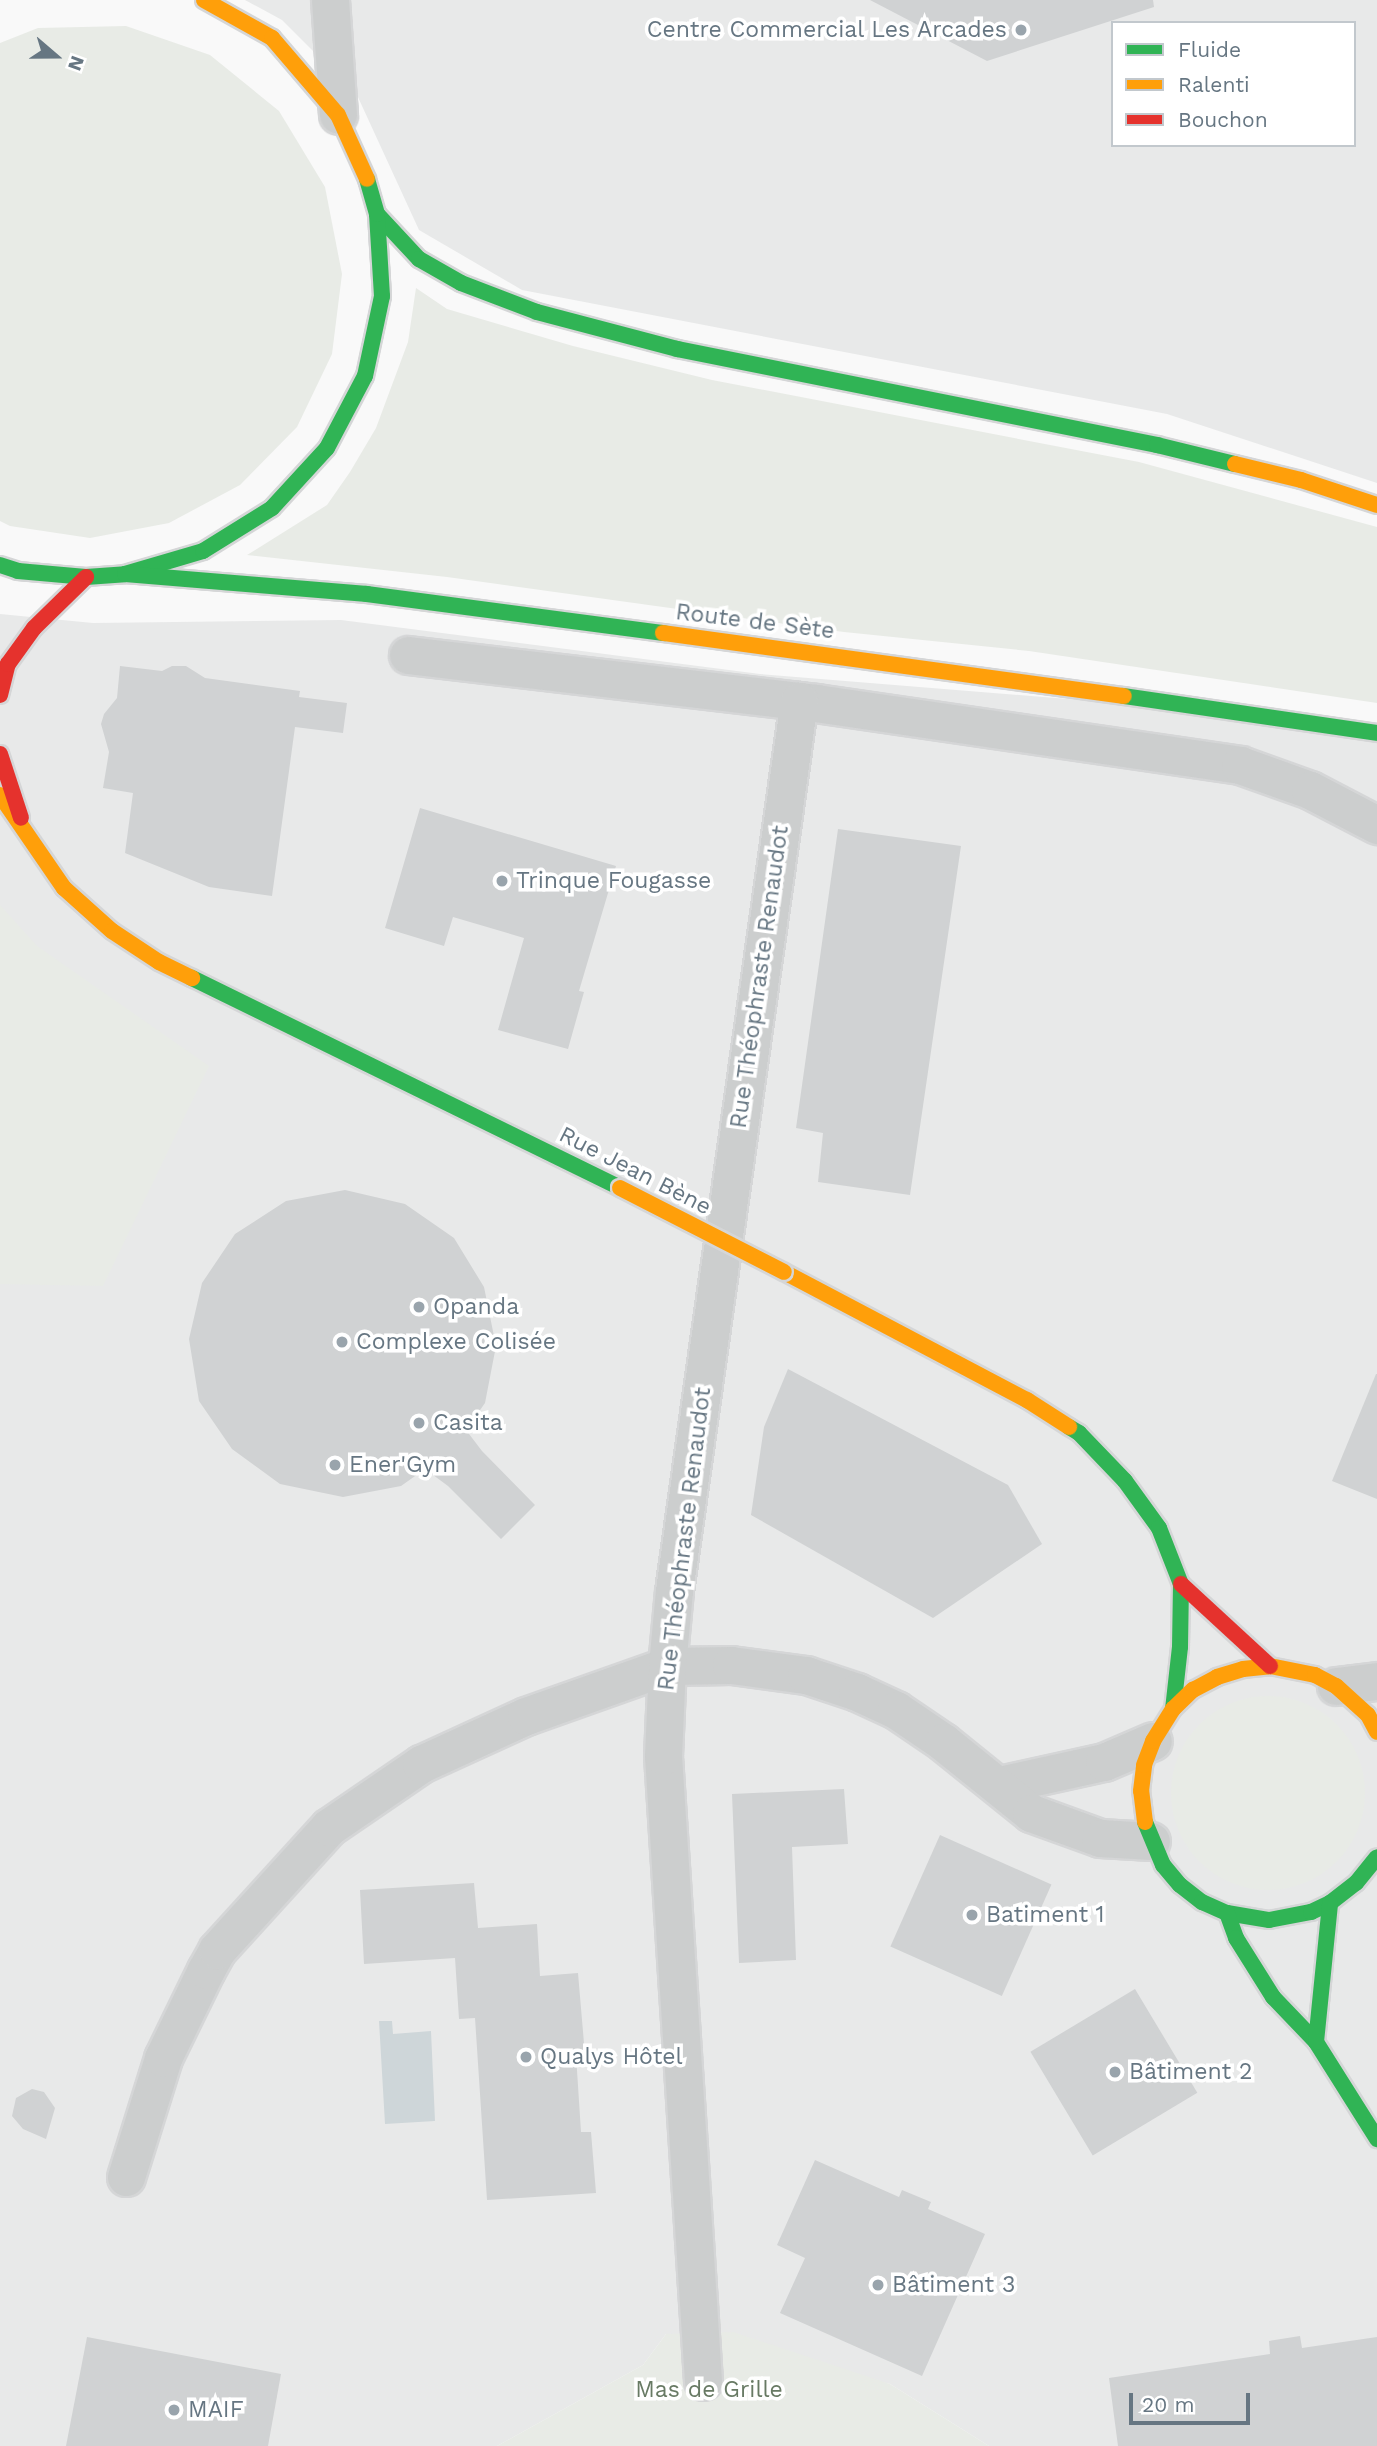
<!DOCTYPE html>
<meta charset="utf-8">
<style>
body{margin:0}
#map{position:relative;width:1377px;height:2446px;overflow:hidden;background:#f9f9f9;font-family:"Work Sans",sans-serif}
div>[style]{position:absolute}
.built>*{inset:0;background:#e8e9e9}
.green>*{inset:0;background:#e8ebe6}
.round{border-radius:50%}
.water>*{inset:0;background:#ced6d9}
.building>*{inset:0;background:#d0d2d3;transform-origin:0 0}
.roads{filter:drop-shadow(2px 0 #d5d6d7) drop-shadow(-2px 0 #d5d6d7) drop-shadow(0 2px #d5d6d7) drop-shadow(0 -2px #d5d6d7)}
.street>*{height:37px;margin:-18.5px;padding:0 18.5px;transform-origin:18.5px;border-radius:18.5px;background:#cccece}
.fast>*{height:16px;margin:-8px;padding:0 8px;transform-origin:8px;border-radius:8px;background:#30b455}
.slow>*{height:16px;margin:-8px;padding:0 8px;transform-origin:8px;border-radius:8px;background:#ff9f0a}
.jam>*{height:16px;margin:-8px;padding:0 8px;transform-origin:8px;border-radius:8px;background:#e5322d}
.bridges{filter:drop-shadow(2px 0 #d5d6d7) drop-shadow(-2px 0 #d5d6d7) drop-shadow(0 2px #d5d6d7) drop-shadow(0 -2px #d5d6d7)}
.slow-bridge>*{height:16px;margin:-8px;padding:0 8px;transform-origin:8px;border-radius:8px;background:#ff9f0a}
.dots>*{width:19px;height:19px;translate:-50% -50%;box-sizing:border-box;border:4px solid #fff;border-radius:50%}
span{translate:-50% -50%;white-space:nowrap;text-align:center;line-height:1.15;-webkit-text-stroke:7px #fff;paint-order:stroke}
.poi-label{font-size:23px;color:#667682}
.right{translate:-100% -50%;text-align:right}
.left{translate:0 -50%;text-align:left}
.street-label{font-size:23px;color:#667682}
.park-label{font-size:23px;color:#687a64}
.legend{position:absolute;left:1111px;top:21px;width:245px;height:126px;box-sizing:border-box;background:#fff;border:2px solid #c2c8cd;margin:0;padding:9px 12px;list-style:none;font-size:21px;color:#667682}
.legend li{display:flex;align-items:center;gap:14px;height:35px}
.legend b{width:35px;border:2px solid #c2c8cd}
.north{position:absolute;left:21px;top:21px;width:70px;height:70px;-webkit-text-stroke:5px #fff;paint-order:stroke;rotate:110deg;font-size:19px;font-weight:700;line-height:28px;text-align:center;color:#667682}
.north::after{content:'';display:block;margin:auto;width:24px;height:32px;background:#667682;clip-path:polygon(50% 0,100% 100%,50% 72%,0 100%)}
.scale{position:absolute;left:1129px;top:2393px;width:121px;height:32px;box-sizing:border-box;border:4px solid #667682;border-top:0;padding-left:9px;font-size:21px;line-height:24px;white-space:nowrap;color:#667682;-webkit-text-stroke:5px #fff;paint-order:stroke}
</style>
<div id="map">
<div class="built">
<i style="clip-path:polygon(evenodd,245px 0,1377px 0,1377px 483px,1167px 414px,522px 290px,419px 230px,357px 95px,282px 20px,245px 0,1113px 23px,1354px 23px,1354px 145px,1113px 145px,1113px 23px)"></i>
<i style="clip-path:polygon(0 614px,93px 623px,341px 620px,760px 674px,1239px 713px,1377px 734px,1377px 2446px,989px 2446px,890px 2384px,666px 2334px,643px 2365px,497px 2446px,0 2446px)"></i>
</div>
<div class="green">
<i style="clip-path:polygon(126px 26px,210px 55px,279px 111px,325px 187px,342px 274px,332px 354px,297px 427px,240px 485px,169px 523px,90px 538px,10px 526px,0 521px,0 43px,38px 28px)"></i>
<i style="clip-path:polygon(416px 288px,447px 309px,573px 346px,712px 380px,1139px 462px,1377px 527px,1377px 703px,1029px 651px,844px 632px,447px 577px,247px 555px,327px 505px,350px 472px,376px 428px,408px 342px)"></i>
<i style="clip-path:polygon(0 905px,37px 946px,209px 1066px,103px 1286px,0 1284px)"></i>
<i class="round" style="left:1171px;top:1696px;width:194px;height:194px"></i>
<i style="clip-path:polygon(733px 2332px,890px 2384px,989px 2446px,497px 2446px,643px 2365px,666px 2334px)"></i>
</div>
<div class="water">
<i style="clip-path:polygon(379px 2021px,392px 2021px,393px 2034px,431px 2031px,435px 2121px,385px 2124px)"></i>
</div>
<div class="building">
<i style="clip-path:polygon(870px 0,1153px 0,1154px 7px,987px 61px)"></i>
<i style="clip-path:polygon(120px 666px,162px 671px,172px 666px,186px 666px,205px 678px,300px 691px,299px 697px,347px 703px,343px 733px,295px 727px,272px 896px,209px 887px,125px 853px,133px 793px,103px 788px,109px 752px,101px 724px,104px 714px,117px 698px)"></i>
<i style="clip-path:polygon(420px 808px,616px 866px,579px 991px,584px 992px,568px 1049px,498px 1030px,524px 938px,453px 917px,444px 946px,385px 928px)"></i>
<i style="clip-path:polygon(838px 829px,961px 846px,910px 1195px,818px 1182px,823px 1133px,796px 1128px)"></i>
<i style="clip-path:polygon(345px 1190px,405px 1204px,454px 1238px,484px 1287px,496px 1346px,485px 1403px,466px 1430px,482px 1451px,535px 1505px,501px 1539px,448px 1486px,425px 1469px,401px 1486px,343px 1497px,280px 1484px,232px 1449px,199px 1401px,189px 1339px,202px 1283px,235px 1234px,286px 1201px)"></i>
<i style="clip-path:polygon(788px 1369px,1008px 1485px,1042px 1544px,933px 1618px,751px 1515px,764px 1427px)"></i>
<i style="clip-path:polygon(1376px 1374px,1377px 1374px,1377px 1499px,1332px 1481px)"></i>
<i style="clip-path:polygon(844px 1789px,848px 1844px,792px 1847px,796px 1960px,739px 1963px,732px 1794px)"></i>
<i style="left:940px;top:1835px;width:122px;height:122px;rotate:24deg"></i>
<i style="clip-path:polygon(474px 1883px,478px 1928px,537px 1924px,540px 1976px,578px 1973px,585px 2055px,576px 2055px,581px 2132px,591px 2132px,596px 2193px,487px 2200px,475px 2018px,459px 2019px,455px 1958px,364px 1964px,360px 1890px)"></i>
<i style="left:1135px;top:1989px;width:121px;height:122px;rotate:59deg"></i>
<i style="clip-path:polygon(32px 2089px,44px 2092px,55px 2108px,46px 2139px,23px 2129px,12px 2116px,16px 2098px)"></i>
<i style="clip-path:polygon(815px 2160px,899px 2197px,902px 2190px,931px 2202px,928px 2209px,985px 2234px,922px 2376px,780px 2313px,805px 2258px,777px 2245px)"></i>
<i style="clip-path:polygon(1300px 2336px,1302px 2348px,1377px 2337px,1377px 2446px,1118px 2446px,1109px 2378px,1270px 2354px,1269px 2341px)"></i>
<i style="clip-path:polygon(87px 2337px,281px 2374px,268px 2446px,66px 2446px)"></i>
</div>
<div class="roads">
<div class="street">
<i style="left:330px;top:0;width:115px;rotate:86deg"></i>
<i style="left:408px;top:655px;width:411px;rotate:6.7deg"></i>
<i style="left:816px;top:703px;width:429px;rotate:8.3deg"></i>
<i style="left:1240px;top:765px;width:74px;rotate:19.7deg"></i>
<i style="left:1310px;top:790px;width:76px;rotate:27.6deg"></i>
<i style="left:1336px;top:1686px;width:41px;rotate:-7deg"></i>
<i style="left:999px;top:1785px;width:107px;rotate:-12.4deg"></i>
<i style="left:1104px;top:1762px;width:53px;rotate:-23.2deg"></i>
<i style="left:126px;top:2177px;width:125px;rotate:-72.7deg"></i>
<i style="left:163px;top:2058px;width:98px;rotate:-64deg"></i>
<i style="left:206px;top:1970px;width:23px;rotate:-61deg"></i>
<i style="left:217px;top:1950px;width:166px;rotate:-47.7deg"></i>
<i style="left:329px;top:1827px;width:112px;rotate:-34.4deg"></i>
<i style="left:421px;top:1764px;width:115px;rotate:-24.6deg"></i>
<i style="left:526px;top:1716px;width:150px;rotate:-19.5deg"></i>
<i style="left:667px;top:1666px;width:64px;rotate:-0.9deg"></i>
<i style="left:731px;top:1665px;width:76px;rotate:7.6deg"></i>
<i style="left:806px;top:1675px;width:54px;rotate:18.4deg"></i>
<i style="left:857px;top:1692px;width:43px;rotate:24.8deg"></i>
<i style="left:896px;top:1710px;width:57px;rotate:34.2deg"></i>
<i style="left:943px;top:1742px;width:113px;rotate:38.9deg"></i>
<i style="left:1031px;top:1813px;width:73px;rotate:19.9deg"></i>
<i style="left:1100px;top:1838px;width:51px;rotate:3.4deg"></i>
<i style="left:703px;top:2381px;width:626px;rotate:-93.66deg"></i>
<i style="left:663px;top:1756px;width:90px;rotate:-87.5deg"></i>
<i style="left:667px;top:1666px;width:75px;rotate:-84.7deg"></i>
<i style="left:674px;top:1591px;width:899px;rotate:-82.01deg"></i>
</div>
<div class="fast">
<i style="left:377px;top:214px;width:62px;rotate:47deg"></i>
<i style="left:419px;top:259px;width:48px;rotate:29.7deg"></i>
<i style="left:461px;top:283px;width:81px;rotate:20.9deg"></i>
<i style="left:537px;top:312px;width:145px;rotate:14.8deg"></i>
<i style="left:677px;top:349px;width:490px;rotate:11.3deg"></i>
<i style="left:1157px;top:445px;width:80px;rotate:13.7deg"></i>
<i style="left:0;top:565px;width:19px;rotate:18deg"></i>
<i style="left:18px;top:571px;width:68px;rotate:5deg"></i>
<i style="left:86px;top:577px;width:39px;rotate:-4deg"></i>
<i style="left:125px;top:574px;width:81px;rotate:-16.4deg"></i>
<i style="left:203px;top:551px;width:81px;rotate:-31.9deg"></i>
<i style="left:272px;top:508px;width:81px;rotate:-47.5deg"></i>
<i style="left:327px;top:448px;width:81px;rotate:-62.2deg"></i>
<i style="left:365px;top:376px;width:82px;rotate:-78deg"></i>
<i style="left:382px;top:296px;width:82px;rotate:-93.5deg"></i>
<i style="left:377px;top:214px;width:36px;rotate:-106deg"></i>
<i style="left:125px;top:574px;width:243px;rotate:4.7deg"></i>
<i style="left:367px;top:594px;width:299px;rotate:7.5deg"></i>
<i style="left:1124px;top:696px;width:256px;rotate:8.3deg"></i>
<i style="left:192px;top:978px;width:477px;rotate:26.1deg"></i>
<i style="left:1069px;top:1427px;width:12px;rotate:31deg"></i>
<i style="left:1079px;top:1433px;width:66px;rotate:46.2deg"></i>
<i style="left:1125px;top:1481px;width:58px;rotate:54.1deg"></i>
<i style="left:1159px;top:1528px;width:60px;rotate:68.6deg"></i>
<i style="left:1181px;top:1584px;width:63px;rotate:90.9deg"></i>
<i style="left:1180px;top:1647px;width:62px;rotate:96.4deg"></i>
<i style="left:1145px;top:1822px;width:47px;rotate:67.3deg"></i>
<i style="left:1163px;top:1865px;width:26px;rotate:50deg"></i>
<i style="left:1180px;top:1885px;width:28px;rotate:38deg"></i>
<i style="left:1202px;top:1902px;width:27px;rotate:24deg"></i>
<i style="left:1227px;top:1913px;width:43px;rotate:9.5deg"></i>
<i style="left:1269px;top:1920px;width:43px;rotate:-10.8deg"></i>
<i style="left:1311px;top:1912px;width:21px;rotate:-25deg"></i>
<i style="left:1330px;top:1903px;width:33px;rotate:-38deg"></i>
<i style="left:1356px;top:1883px;width:33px;rotate:-51deg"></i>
<i style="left:1227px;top:1913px;width:27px;rotate:70deg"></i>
<i style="left:1236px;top:1938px;width:70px;rotate:57.9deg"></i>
<i style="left:1273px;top:1997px;width:62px;rotate:46.3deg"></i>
<i style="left:1316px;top:2042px;width:115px;rotate:57.8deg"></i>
<i style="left:1316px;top:2042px;width:140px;rotate:-84.2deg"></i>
</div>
<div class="slow">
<i style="left:204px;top:0;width:78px;rotate:29.2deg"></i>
<i style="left:272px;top:38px;width:101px;rotate:49.4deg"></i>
<i style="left:338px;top:115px;width:70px;rotate:65.6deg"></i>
<i style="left:1235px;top:464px;width:68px;rotate:13.6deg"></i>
<i style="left:1301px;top:480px;width:80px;rotate:18.2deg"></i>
<i style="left:663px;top:633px;width:465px;rotate:7.8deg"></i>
<i style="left:0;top:795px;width:113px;rotate:55.5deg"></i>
<i style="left:64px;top:888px;width:64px;rotate:41.9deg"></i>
<i style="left:112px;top:931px;width:56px;rotate:33.4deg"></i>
<i style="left:159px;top:962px;width:37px;rotate:26deg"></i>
<i style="left:784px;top:1272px;width:275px;rotate:27.8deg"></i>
<i style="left:1027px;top:1400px;width:50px;rotate:32.7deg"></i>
<i style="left:1145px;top:1822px;width:31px;rotate:-97deg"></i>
<i style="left:1141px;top:1791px;width:26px;rotate:-83deg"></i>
<i style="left:1144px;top:1765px;width:26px;rotate:-69deg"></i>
<i style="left:1153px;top:1741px;width:38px;rotate:-58deg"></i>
<i style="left:1173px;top:1709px;width:28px;rotate:-44deg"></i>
<i style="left:1193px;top:1690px;width:27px;rotate:-28deg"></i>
<i style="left:1217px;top:1677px;width:27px;rotate:-17deg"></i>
<i style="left:1243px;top:1669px;width:27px;rotate:-6deg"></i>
<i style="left:1270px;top:1666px;width:46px;rotate:11.3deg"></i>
<i style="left:1315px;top:1675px;width:24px;rotate:28deg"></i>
<i style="left:1336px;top:1686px;width:43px;rotate:42.2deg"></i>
<i style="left:1368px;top:1715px;width:19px;rotate:62deg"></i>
</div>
<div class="jam">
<i style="left:0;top:695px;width:32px;rotate:-76deg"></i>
<i style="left:8px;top:664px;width:44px;rotate:-54.2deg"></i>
<i style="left:34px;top:628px;width:73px;rotate:-44.4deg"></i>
<i style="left:0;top:754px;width:67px;rotate:71.8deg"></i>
<i style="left:1181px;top:1584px;width:121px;rotate:42.7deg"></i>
</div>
</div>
<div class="bridges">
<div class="slow-bridge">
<i style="left:620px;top:1188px;width:184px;rotate:27.1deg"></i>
</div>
</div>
<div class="dots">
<i style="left:1021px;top:30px;background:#99a4ac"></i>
<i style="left:502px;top:881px;background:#99a4ac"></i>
<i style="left:419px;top:1307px;background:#99a4ac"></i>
<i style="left:342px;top:1342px;background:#99a4ac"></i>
<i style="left:419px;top:1423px;background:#99a4ac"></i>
<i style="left:335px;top:1465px;background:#99a4ac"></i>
<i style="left:972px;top:1915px;background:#99a4ac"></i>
<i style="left:526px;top:2057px;background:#99a4ac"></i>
<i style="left:1115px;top:2072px;background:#99a4ac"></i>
<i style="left:878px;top:2285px;background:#99a4ac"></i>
<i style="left:174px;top:2410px;background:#99a4ac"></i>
</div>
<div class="poi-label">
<span class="right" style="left:1007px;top:30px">Centre Commercial Les Arcades</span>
<span class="left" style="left:516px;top:881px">Trinque Fougasse</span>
<span class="left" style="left:433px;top:1307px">Opanda</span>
<span class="left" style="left:356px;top:1342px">Complexe Colisée</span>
<span class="left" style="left:433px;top:1423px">Casita</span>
<span class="left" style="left:349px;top:1465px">Ener'Gym</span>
<span class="left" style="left:986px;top:1915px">Batiment 1</span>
<span class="left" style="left:540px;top:2057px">Qualys Hôtel</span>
<span class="left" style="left:1129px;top:2072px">Bâtiment 2</span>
<span class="left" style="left:892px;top:2285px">Bâtiment 3</span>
<span class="left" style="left:188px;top:2410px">MAIF</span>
</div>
<div class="street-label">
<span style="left:755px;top:622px;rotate:7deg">Route de Sète</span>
<span style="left:760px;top:977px;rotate:-82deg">Rue Théophraste Renaudot</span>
<span style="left:635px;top:1171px;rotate:27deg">Rue Jean Bène</span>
<span style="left:685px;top:1539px;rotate:-83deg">Rue Théophraste Renaudot</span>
</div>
<div class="park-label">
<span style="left:709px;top:2390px">Mas de Grille</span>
</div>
<ul class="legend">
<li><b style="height:9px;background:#30b455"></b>Fluide</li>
<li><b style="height:9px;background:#ff9f0a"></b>Ralenti</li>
<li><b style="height:9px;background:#e5322d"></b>Bouchon</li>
</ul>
<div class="north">N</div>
<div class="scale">20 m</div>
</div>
